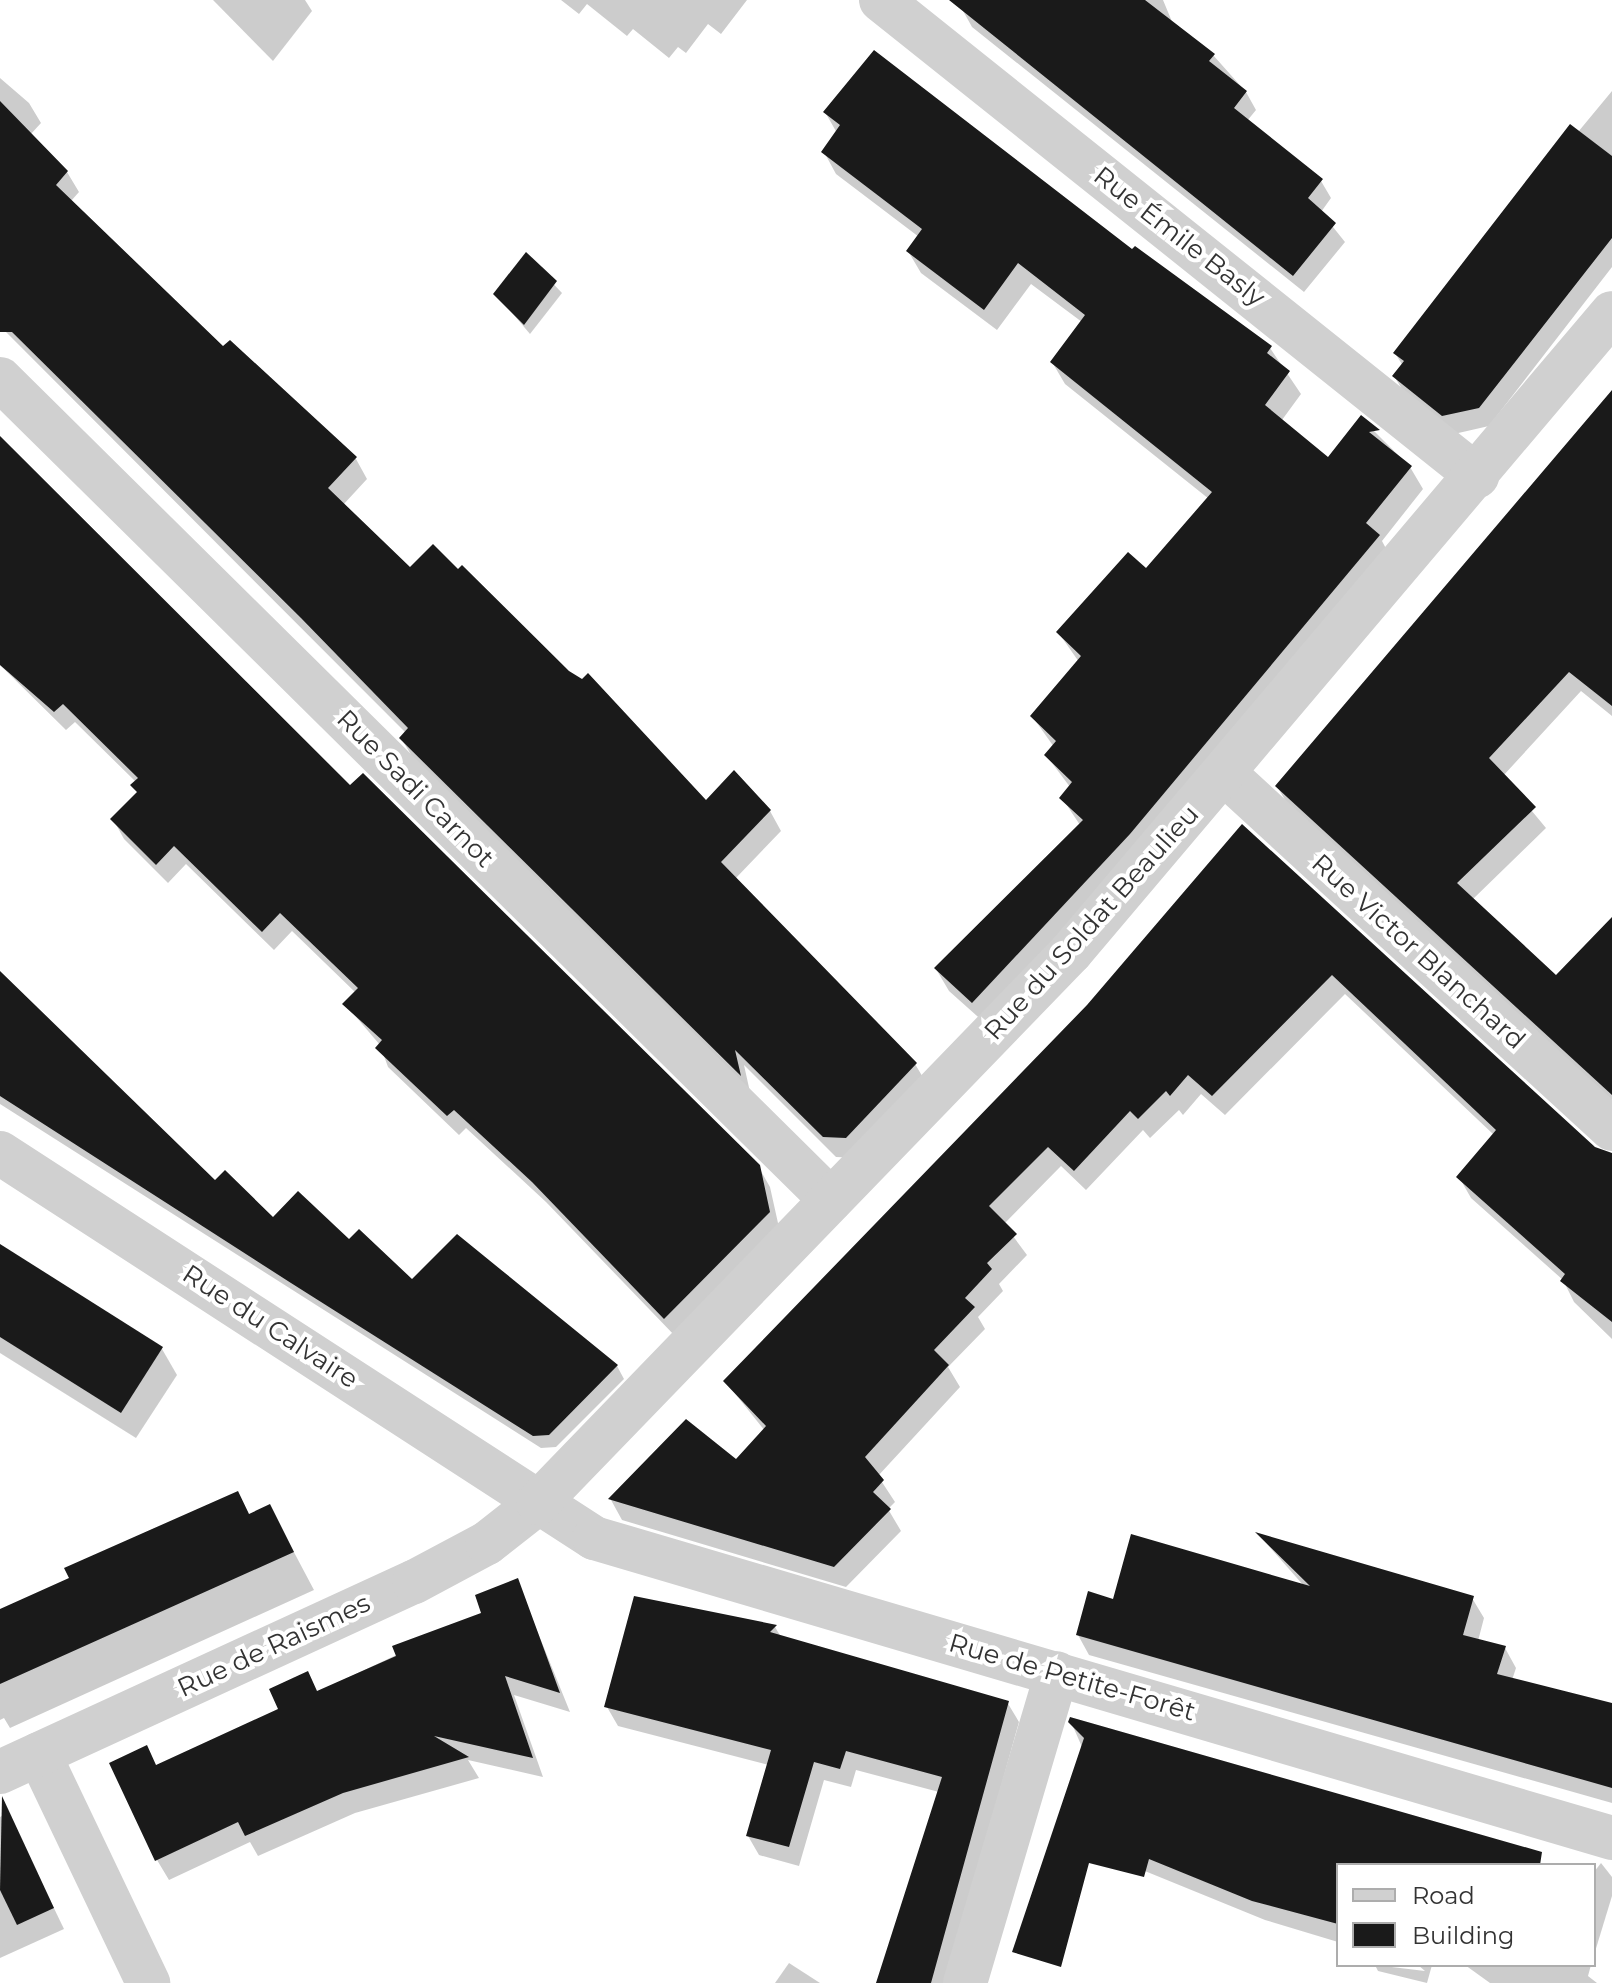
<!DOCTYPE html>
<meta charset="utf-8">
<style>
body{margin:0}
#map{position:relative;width:1612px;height:1983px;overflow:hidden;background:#fff;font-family:Montserrat,sans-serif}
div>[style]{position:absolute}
.shadow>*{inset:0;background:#0003}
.building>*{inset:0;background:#1a1a1a}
.minor>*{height:44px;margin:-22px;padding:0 22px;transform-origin:22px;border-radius:22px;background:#d0d0d0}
span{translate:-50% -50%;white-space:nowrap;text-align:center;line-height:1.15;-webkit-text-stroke:8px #fff;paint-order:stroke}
.street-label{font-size:26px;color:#333}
.legend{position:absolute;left:1336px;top:1863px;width:260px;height:104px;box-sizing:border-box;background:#fff;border:2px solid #adadad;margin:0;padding:10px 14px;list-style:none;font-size:24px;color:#333}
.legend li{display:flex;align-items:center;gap:16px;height:40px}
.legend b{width:40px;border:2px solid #adadad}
</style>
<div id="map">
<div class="shadow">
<i style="clip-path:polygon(213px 0,305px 0,312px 11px,273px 61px)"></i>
<i style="clip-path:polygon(561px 0,747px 0,721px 34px,708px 24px,686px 53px,678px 47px,669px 58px,633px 29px,627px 36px,587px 4px,579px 14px)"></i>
<i style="clip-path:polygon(969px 0,1163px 0,1173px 24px,1213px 55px,1246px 92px,1256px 110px,1247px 121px,1321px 181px,1331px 198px,1321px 212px,1345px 242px,1304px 292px,972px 27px,962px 9px)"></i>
<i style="clip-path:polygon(0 78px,29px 103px,41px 123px,30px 135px,67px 172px,79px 192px,71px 201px,223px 349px,230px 342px,356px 459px,367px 479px,343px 505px,410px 570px,568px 672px,706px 803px,770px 811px,781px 831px,735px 879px,915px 1064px,927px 1084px,858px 1158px,836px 1157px,744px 1065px,750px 1092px,413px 758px,401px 738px,406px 733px,0 326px)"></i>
<i style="clip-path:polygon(1612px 91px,1612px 267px,1489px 426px,1454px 434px,1405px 394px,1394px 376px,1403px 366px,1395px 353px)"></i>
<i style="clip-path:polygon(825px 112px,1132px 252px,1270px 348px,1301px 394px,1282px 420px,1328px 460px,1361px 418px,1410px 467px,1423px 489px,1382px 541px,1391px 558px,986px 1024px,949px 991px,936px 969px,1080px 825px,1062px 798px,1070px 787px,1046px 755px,1054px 747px,1032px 716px,1079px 662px,1058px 632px,1146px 570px,1209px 499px,1065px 384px,1052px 362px,1082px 322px,1031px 284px,997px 330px,921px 273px,908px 251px,919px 237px,836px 174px,824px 152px,837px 133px)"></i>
<i style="clip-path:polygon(526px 255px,562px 293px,530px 334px,496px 294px)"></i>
<i style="clip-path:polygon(1612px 393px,1612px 716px,1581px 691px,1503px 776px,1546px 828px,1472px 900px,1556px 978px,1612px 920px,1612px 1103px,1289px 807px,1277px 786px)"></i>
<i style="clip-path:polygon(0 439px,350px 788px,758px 1166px,770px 1187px,780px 1232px,676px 1337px,546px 1202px,466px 1128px,459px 1135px,388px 1067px,380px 1045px,345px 1004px,356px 993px,292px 931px,274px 950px,186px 864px,168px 883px,124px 839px,113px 819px,138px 794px,136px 782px,75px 722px,66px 730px,0 665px)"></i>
<i style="clip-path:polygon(1242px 827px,1594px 1149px,1612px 1154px,1612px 1339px,1574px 1302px,1563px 1280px,1471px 1198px,1459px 1177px,1494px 1135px,1345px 994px,1225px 1115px,1201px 1094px,1183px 1115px,1179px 1110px,1150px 1138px,1143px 1130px,1086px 1190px,1061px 1166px,1004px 1224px,1027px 1255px,999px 1284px,1003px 1291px,978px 1317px,985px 1329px,948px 1367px,960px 1387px,878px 1476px,895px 1502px,888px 1509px,901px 1531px,846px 1587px,622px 1520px,611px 1500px,736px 1462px,765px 1431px,725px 1381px,1089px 1006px)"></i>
<i style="clip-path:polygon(0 979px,216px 1183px,273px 1219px,349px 1241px,412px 1282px,617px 1366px,624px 1379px,556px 1447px,541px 1448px,0 1104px)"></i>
<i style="clip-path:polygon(0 1247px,162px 1349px,177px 1375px,136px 1438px,0 1353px)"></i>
<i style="clip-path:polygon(270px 1507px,314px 1590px,10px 1728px,4px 1718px,0 1720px,0 1611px,72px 1579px,67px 1569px,155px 1528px,250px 1516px)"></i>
<i style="clip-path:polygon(1259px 1535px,1472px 1598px,1484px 1618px,1478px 1641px,1505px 1648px,1516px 1668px,1512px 1680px,1612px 1708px,1612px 1803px,1089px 1655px,1078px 1635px,1114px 1602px,1304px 1586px)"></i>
<i style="clip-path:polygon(517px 1581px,570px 1712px,514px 1695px,543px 1777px,468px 1760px,479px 1778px,355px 1813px,258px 1856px,250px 1842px,169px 1880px,157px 1860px,157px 1767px,484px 1614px)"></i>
<i style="clip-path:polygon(635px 1598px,775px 1627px,781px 1637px,1007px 1702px,1019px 1722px,946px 1983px,878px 1983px,939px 1792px,856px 1770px,851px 1787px,824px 1780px,799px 1866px,759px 1855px,748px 1836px,769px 1765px,618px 1726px,607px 1707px)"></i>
<i style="clip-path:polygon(1071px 1722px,1513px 1865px,1338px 1865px,1338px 1942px,1265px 1920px,1135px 1867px)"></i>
<i style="clip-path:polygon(8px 1813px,64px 1929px,0 1958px,0 1817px)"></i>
<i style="clip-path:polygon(1601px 1863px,1612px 1877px,1612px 1896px,1594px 1955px,1594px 1872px)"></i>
<i style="clip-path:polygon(789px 1963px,820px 1983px,775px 1983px)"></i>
<i style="clip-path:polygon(1375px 1965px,1425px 1971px,1418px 1965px,1432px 1965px,1427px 1983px,1378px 1971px)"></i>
<i style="clip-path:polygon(1465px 1965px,1591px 1965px,1588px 1976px,1597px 1983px,1490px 1983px)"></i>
</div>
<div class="building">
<i style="clip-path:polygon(949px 0,1145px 0,1215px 54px,1209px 61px,1247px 91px,1234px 108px,1323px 179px,1308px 198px,1336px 223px,1293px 276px)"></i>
<i style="clip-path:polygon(874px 50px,1132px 249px,1135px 246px,1272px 346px,1267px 353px,1290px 371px,1265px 405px,1328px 457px,1361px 415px,1380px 430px,1369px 432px,1412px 466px,1366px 523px,1380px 535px,1130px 834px,972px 1003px,934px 968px,1083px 820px,1059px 798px,1072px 782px,1044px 755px,1056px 741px,1030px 716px,1081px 656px,1056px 632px,1128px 552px,1146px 568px,1212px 492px,1050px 362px,1085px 315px,1018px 263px,984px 310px,906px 251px,922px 229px,821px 152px,840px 125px,823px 112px)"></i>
<i style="clip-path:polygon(0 101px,68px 171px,56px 185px,223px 346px,230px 340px,357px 457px,328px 488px,410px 567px,433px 544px,458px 569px,462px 565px,569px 671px,582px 679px,588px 673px,706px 800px,734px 770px,771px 810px,721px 862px,917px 1063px,846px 1138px,823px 1137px,735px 1050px,741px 1076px,399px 738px,408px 728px,301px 618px,12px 332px,0 332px)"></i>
<i style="clip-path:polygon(1570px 124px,1612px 156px,1612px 238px,1479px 408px,1442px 416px,1392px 376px,1404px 361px,1393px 353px)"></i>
<i style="clip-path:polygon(526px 252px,557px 281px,524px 325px,493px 294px)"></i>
<i style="clip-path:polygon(1612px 390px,1612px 706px,1569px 672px,1489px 758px,1536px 807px,1457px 883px,1556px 975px,1612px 917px,1612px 1095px,1275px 786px)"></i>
<i style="clip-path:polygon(0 436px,350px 785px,363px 773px,760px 1165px,770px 1212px,664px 1319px,532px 1182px,454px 1110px,447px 1116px,375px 1048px,382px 1040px,342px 1004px,358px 988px,280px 913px,262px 932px,174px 846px,156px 865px,110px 819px,137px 792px,130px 785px,138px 778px,63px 704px,54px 712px,0 665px)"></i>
<i style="clip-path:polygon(1242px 824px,1595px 1147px,1612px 1153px,1612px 1322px,1560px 1281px,1565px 1274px,1456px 1177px,1496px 1130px,1332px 975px,1212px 1096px,1188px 1075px,1170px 1096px,1166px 1091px,1138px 1119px,1130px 1111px,1074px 1171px,1048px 1147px,989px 1206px,1017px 1234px,987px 1263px,992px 1269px,965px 1298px,975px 1307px,934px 1350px,949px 1365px,865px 1457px,884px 1480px,873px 1492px,891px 1509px,834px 1567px,608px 1499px,686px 1419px,736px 1459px,766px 1426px,723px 1381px,1087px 1005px)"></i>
<i style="clip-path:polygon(0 971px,215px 1180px,225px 1170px,273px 1217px,298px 1191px,349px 1239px,359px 1229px,412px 1279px,457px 1234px,618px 1365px,549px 1435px,533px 1436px,291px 1283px,0 1096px)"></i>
<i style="clip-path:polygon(0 1244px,163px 1347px,121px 1413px,0 1337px)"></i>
<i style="clip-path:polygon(238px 1491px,249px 1514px,270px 1504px,294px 1552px,0 1684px,0 1609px,69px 1578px,64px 1568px)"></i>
<i style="clip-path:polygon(1255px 1532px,1474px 1596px,1463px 1635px,1506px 1646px,1497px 1674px,1612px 1703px,1612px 1788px,1076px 1635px,1088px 1591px,1113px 1599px,1131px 1534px,1310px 1586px)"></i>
<i style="clip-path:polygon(518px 1578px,560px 1693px,505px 1676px,533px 1758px,434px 1736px,469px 1757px,343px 1793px,245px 1836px,238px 1822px,155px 1861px,109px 1763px,147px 1745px,156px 1765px,278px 1709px,269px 1689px,308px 1671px,317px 1691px,396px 1656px,392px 1646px,481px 1613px,475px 1595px)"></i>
<i style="clip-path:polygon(634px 1596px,777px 1625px,770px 1632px,1009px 1701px,931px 1983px,876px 1983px,942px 1777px,846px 1751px,840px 1769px,814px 1762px,789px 1847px,746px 1836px,771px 1750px,604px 1707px)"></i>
<i style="clip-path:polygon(1070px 1717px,1542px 1852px,1540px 1865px,1338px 1865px,1338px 1924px,1252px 1901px,1149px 1859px,1144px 1877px,1089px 1863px,1061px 1967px,1012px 1952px,1084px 1738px,1068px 1722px)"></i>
<i style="clip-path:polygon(2px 1796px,54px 1908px,17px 1925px,0 1890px)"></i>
</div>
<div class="minor">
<i style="left:881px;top:0;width:763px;rotate:38.61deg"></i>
<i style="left:0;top:379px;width:1168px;rotate:44.65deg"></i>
<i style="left:1225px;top:774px;width:525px;rotate:42.53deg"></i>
<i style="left:0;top:1153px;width:708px;rotate:32.95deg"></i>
<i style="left:594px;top:1538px;width:1061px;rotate:16.42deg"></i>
<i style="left:39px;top:1754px;width:254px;rotate:64.5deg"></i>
<i style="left:0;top:1772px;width:456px;rotate:-24.7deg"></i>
<i style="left:414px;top:1582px;width:83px;rotate:-28.1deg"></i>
<i style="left:487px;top:1543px;width:65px;rotate:-38.1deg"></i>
<i style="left:538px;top:1503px;width:767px;rotate:-45.95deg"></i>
<i style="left:1071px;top:952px;width:837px;rotate:-49.75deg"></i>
<i style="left:965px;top:1983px;width:323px;rotate:-73.5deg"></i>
</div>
<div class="street-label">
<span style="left:1179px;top:237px;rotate:38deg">Rue Émile Basly</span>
<span style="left:415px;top:789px;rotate:45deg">Rue Sadi Carnot</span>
<span style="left:1092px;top:923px;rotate:-48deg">Rue du Soldat Beaulieu</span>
<span style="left:1418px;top:952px;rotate:42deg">Rue Victor Blanchard</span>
<span style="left:270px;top:1327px;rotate:33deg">Rue du Calvaire</span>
<span style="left:274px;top:1646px;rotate:-25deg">Rue de Raismes</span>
<span style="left:1072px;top:1678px;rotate:16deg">Rue de Petite-Forêt</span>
</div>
<ul class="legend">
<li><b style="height:10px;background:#d0d0d0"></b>Road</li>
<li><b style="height:22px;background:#1a1a1a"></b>Building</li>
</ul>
</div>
